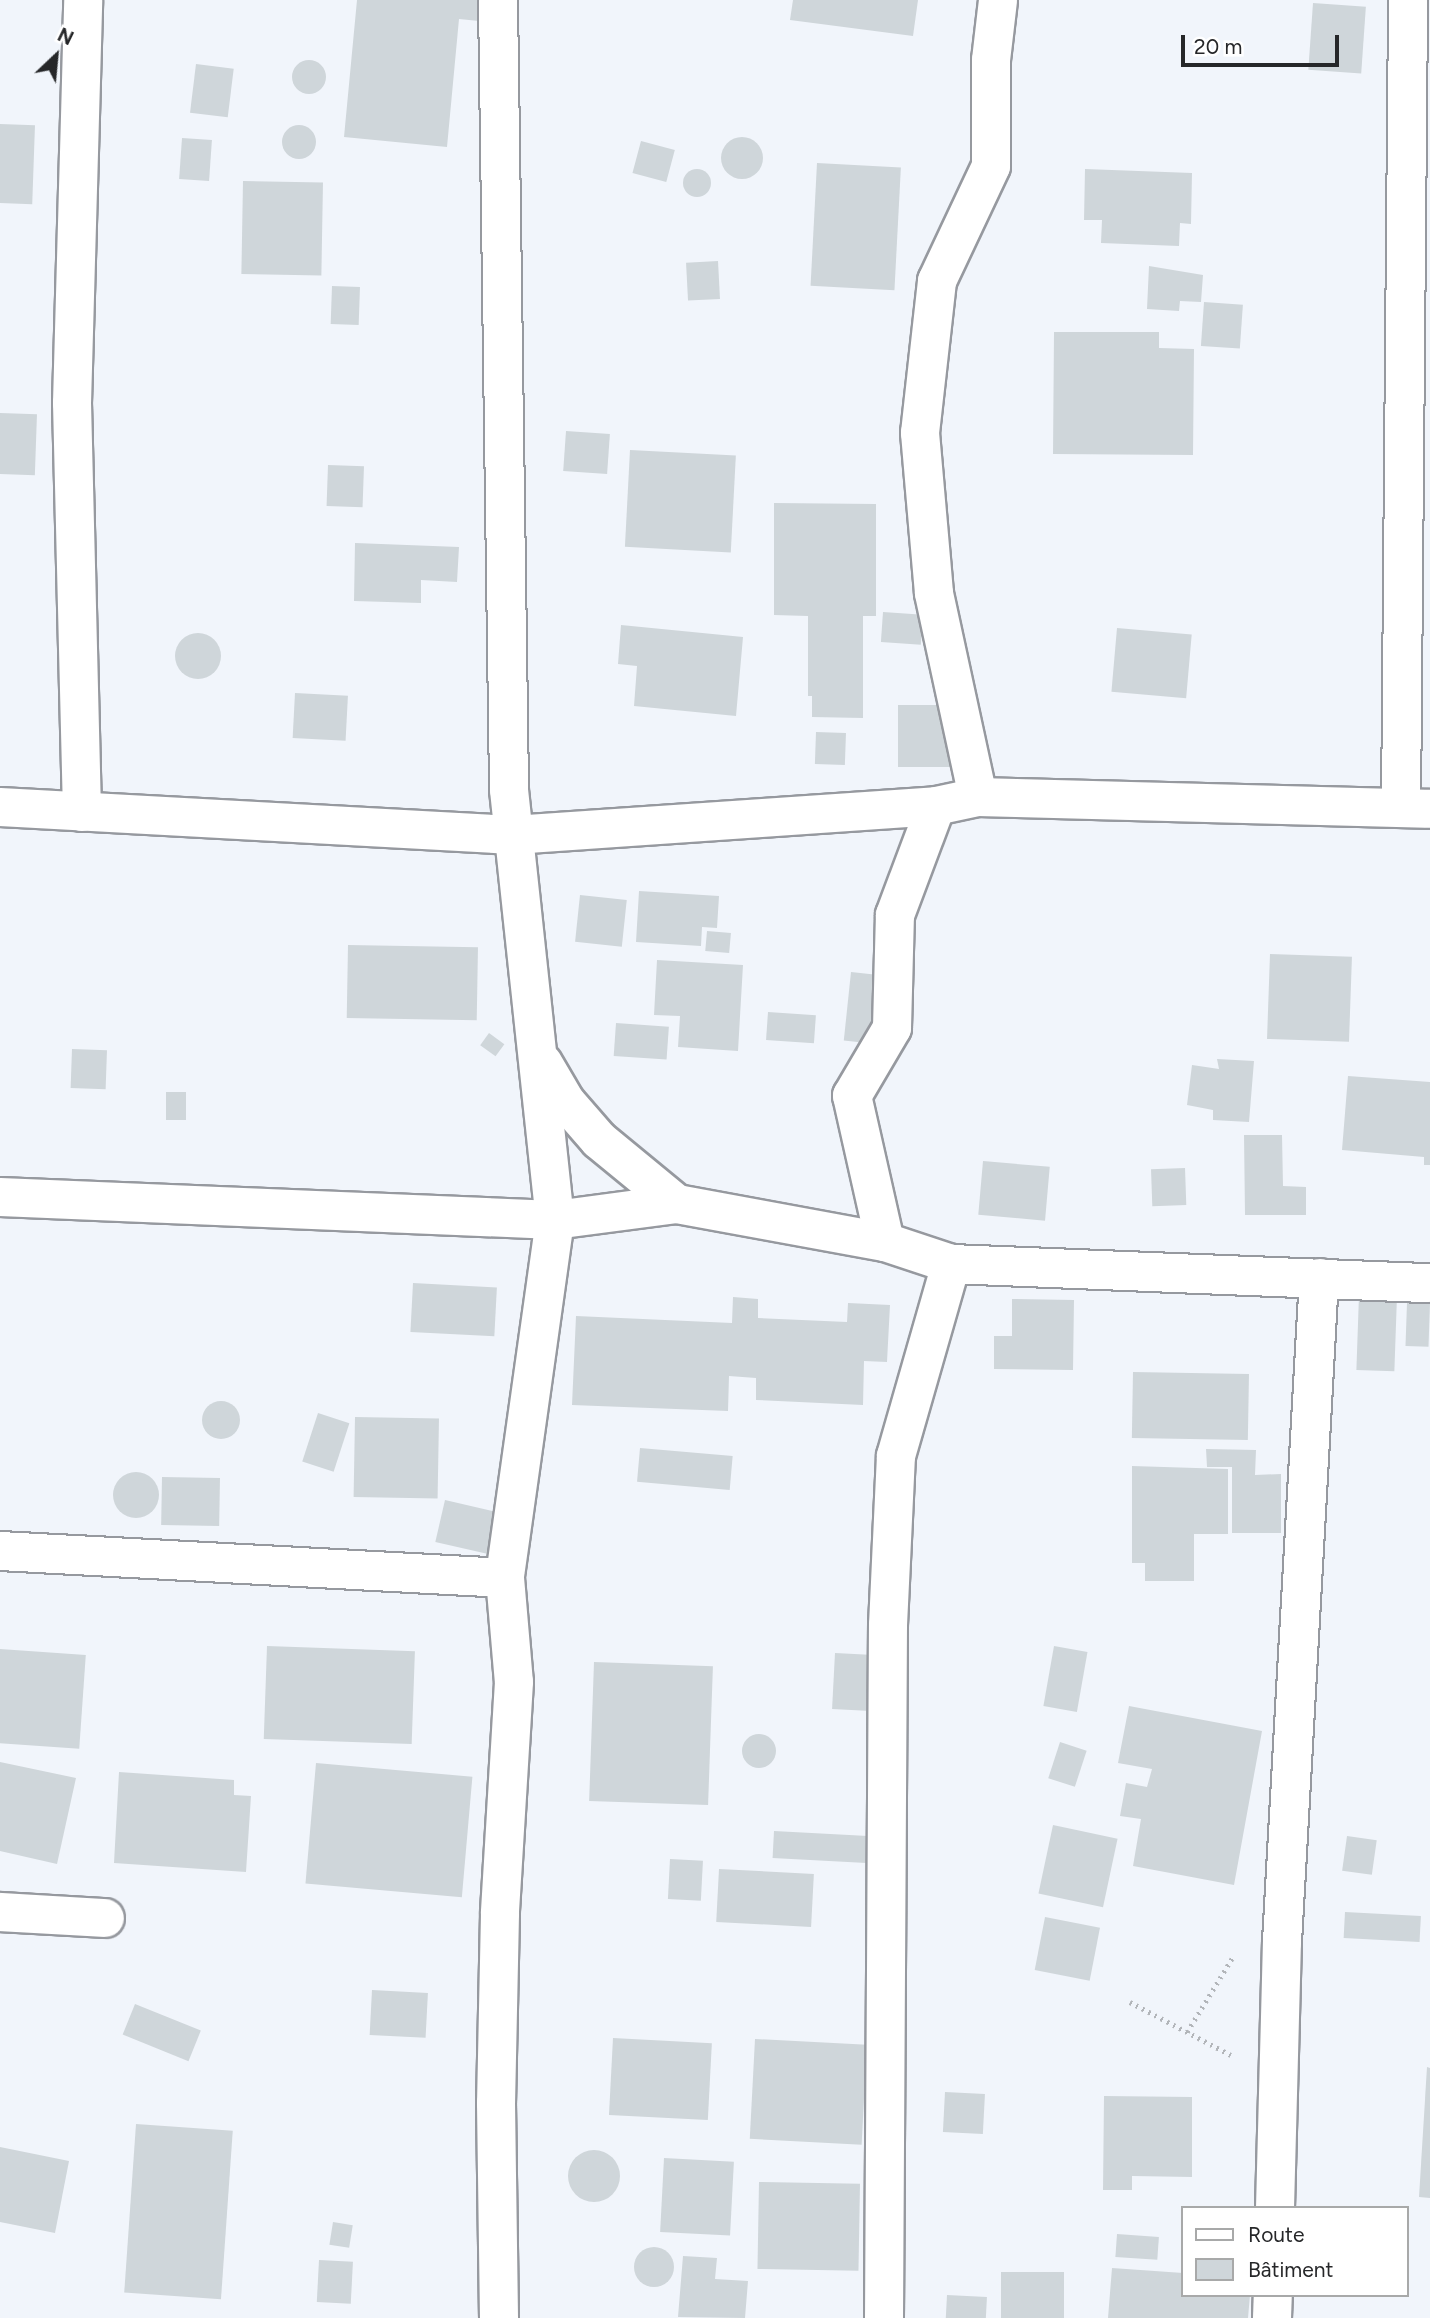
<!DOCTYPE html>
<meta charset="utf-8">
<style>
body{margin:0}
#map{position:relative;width:1430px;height:2318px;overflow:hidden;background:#f1f5fb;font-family:Figtree,sans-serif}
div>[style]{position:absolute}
.building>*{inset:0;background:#cfd6da;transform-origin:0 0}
.round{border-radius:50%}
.path>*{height:4.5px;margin-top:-2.25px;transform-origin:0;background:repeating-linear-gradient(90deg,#b2b5b9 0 2px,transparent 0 7px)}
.roads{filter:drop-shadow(2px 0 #96999f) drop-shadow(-2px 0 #96999f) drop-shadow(0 2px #96999f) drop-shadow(0 -2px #96999f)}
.minor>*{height:38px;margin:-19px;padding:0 19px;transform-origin:19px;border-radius:19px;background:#fff}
span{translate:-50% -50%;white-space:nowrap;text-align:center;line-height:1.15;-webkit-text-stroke:6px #fff;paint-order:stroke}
.legend{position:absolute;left:1181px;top:2206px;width:228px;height:91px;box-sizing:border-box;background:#fff;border:2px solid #a8a9a9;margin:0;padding:9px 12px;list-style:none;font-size:21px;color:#262729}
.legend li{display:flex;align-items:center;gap:14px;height:35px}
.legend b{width:35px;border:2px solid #a8a9a9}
.north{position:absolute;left:21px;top:21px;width:70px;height:70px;-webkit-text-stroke:5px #fff;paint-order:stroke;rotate:26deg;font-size:19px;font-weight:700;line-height:28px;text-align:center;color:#262729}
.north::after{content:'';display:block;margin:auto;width:24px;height:32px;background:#262729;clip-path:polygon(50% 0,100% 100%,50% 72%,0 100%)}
.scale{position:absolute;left:1181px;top:35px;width:158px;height:32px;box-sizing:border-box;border:4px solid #262729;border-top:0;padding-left:9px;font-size:21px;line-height:24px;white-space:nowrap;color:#262729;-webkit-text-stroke:5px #fff;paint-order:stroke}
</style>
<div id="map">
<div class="building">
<i style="clip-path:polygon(357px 0,491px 0,489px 22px,459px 19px,447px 147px,344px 137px)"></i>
<i style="clip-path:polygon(793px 0,918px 0,913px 36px,790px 20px)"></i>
<i style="left:1313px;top:3px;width:53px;height:67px;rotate:4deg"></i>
<i class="round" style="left:292px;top:60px;width:34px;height:34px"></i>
<i style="left:196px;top:64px;width:38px;height:49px;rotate:7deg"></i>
<i style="left:0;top:124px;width:35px;height:79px;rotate:2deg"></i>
<i class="round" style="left:282px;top:125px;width:34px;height:34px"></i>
<i class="round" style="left:721px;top:137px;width:42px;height:42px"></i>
<i style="left:182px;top:138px;width:30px;height:41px;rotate:4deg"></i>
<i style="left:641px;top:141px;width:35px;height:33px;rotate:15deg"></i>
<i style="left:817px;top:163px;width:84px;height:123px;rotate:3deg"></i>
<i class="round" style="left:683px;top:169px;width:28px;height:28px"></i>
<i style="clip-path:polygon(1085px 169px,1192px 173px,1191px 224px,1180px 223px,1179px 246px,1101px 243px,1102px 220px,1084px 220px)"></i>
<i style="left:243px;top:181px;width:80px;height:93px;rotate:1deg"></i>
<i style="left:718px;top:261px;width:38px;height:32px;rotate:87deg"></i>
<i style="clip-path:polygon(1149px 266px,1203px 275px,1201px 302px,1180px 301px,1179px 311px,1147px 309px)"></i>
<i style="left:332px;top:286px;width:28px;height:38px;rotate:2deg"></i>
<i style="left:1204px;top:302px;width:39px;height:44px;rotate:4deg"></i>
<i style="clip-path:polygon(1054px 332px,1159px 332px,1159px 348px,1194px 349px,1193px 455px,1053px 454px)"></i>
<i style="left:0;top:413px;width:37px;height:61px;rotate:2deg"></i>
<i style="left:566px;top:431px;width:44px;height:40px;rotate:4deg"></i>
<i style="left:630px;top:450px;width:106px;height:97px;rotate:3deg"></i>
<i style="left:328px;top:465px;width:36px;height:41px;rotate:2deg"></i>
<i style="clip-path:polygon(774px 503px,876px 504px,876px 616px,863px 616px,863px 718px,812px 717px,812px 696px,808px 696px,808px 616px,774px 615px)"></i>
<i style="clip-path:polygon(355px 543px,459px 547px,457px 582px,421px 580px,421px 603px,354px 601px)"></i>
<i style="left:883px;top:612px;width:40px;height:30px;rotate:4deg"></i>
<i style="clip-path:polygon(621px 625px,743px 637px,736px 716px,634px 706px,637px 666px,618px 664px)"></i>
<i style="left:1117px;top:628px;width:75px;height:64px;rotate:5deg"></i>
<i class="round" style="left:175px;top:633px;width:46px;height:46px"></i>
<i style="left:295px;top:693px;width:53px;height:45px;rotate:3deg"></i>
<i style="left:898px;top:705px;width:53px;height:62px"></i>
<i style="left:816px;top:732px;width:30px;height:32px;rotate:2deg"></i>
<i style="clip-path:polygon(639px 891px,719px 896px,717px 928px,702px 927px,701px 946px,636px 942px)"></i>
<i style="left:580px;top:895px;width:47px;height:47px;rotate:6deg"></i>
<i style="left:707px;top:931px;width:24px;height:20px;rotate:5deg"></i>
<i style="left:348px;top:945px;width:130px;height:73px;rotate:1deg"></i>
<i style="left:1270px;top:954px;width:82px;height:85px;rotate:2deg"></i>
<i style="clip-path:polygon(657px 960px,743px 965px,738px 1051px,678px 1047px,680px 1016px,654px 1015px)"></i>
<i style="left:851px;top:972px;width:30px;height:69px;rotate:6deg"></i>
<i style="left:768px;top:1012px;width:48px;height:28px;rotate:4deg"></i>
<i style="left:616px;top:1023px;width:53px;height:33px;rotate:4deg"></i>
<i style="left:489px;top:1033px;width:19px;height:15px;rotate:36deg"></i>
<i style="left:72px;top:1049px;width:35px;height:39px;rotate:2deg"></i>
<i style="clip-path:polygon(1217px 1059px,1254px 1061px,1249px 1122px,1213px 1120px,1213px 1110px,1187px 1105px,1192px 1065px,1219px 1069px)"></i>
<i style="clip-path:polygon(1348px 1076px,1430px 1082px,1430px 1165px,1424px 1165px,1424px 1157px,1342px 1150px)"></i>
<i style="left:166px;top:1092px;width:20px;height:28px"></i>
<i style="clip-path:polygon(1244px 1135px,1282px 1135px,1283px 1186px,1306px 1187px,1306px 1215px,1245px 1215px)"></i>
<i style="left:983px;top:1161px;width:67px;height:54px;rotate:5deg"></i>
<i style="left:1185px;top:1168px;width:37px;height:34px;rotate:88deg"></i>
<i style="left:413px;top:1283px;width:84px;height:49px;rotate:3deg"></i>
<i style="left:1359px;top:1295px;width:38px;height:75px;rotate:2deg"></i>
<i style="clip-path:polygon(733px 1297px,758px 1299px,758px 1318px,847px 1322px,848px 1303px,890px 1305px,887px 1362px,864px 1361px,863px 1405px,756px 1400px,756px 1378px,729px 1376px,728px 1411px,572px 1405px,576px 1316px,732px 1323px)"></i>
<i style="clip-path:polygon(1012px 1299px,1074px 1300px,1073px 1370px,994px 1369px,994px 1336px,1012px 1336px)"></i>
<i style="left:1407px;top:1303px;width:23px;height:43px;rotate:2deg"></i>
<i style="left:1133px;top:1372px;width:116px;height:66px;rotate:1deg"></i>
<i class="round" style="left:202px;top:1401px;width:38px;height:38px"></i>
<i style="left:318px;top:1413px;width:33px;height:51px;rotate:18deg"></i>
<i style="left:355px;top:1417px;width:84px;height:80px;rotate:1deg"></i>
<i style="left:640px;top:1448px;width:93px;height:34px;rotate:5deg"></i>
<i style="clip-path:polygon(1206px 1449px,1256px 1450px,1255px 1475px,1281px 1474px,1281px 1533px,1232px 1533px,1232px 1467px,1207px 1467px)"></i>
<i style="clip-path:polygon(1132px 1466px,1228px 1469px,1228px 1534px,1194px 1534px,1194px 1581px,1145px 1581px,1145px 1563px,1132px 1563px)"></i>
<i class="round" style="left:113px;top:1472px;width:46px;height:46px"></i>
<i style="left:162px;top:1477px;width:58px;height:48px;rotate:1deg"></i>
<i style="left:445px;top:1500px;width:53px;height:43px;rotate:13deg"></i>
<i style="left:267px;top:1646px;width:148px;height:93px;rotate:2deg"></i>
<i style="left:1054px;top:1646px;width:34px;height:61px;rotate:10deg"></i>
<i style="left:0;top:1649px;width:86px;height:94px;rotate:4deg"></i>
<i style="left:835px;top:1653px;width:34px;height:56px;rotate:3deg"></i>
<i style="left:594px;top:1662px;width:119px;height:139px;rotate:2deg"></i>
<i style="clip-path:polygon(1129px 1706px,1262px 1731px,1234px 1885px,1133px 1866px,1141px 1819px,1120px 1816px,1126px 1783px,1147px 1787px,1152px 1769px,1118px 1763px)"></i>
<i class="round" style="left:742px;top:1734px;width:34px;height:34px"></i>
<i style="left:1060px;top:1742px;width:28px;height:38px;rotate:18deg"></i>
<i style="clip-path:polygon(0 1762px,76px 1778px,57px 1864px,0 1851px)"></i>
<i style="left:316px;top:1763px;width:157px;height:121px;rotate:5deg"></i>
<i style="clip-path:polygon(119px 1772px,234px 1780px,234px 1795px,251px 1796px,246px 1872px,114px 1863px)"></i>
<i style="left:1053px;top:1825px;width:66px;height:70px;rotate:12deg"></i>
<i style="left:774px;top:1831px;width:94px;height:27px;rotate:3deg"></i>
<i style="left:1347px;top:1836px;width:30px;height:35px;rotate:8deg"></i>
<i style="left:670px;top:1859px;width:33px;height:40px;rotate:3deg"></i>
<i style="left:719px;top:1869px;width:95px;height:53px;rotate:3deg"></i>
<i style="left:1345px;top:1912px;width:76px;height:26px;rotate:3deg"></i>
<i style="left:1045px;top:1917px;width:56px;height:54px;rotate:11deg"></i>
<i style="left:372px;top:1990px;width:56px;height:45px;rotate:3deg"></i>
<i style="left:135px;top:2004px;width:71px;height:33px;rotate:22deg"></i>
<i style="left:613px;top:2038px;width:99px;height:77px;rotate:3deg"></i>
<i style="left:755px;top:2039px;width:112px;height:100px;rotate:3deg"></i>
<i style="clip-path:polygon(1427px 2067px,1430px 2068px,1430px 2198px,1419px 2197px)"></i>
<i style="left:945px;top:2092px;width:40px;height:40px;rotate:3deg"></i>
<i style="clip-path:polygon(1104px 2096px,1192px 2097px,1192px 2177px,1132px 2176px,1132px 2190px,1103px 2190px)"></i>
<i style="left:136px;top:2124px;width:97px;height:169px;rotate:4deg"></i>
<i style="clip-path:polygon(0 2147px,69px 2161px,55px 2233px,0 2222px)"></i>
<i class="round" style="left:568px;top:2150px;width:52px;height:52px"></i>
<i style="left:664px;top:2158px;width:70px;height:74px;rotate:3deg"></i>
<i style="left:759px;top:2182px;width:101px;height:87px;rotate:1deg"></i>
<i style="left:333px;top:2222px;width:20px;height:23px;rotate:9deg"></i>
<i style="left:1117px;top:2234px;width:42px;height:23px;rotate:4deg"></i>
<i class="round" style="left:634px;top:2247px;width:40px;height:40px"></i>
<i style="clip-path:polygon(683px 2256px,717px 2258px,715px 2279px,748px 2281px,745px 2318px,678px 2317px)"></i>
<i style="left:319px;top:2260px;width:34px;height:42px;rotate:3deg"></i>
<i style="clip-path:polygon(1112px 2268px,1183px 2273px,1183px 2295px,1250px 2295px,1248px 2318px,1108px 2318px)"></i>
<i style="left:1001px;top:2272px;width:63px;height:46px"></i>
<i style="left:947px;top:2295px;width:40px;height:23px;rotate:3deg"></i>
</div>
<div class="path">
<i style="left:1130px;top:2002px;width:114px;rotate:27.7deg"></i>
<i style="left:1187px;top:2032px;width:90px;rotate:-58.6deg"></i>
</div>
<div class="roads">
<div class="minor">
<i style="left:498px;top:0;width:790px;rotate:89.2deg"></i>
<i style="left:509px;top:790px;width:432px;rotate:83.9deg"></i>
<i style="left:555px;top:1220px;width:361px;rotate:98deg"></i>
<i style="left:505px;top:1578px;width:104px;rotate:85.1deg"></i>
<i style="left:514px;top:1682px;width:232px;rotate:93.5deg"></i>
<i style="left:500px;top:1914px;width:189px;rotate:91.2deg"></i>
<i style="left:496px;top:2103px;width:215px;rotate:89.2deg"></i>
<i style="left:978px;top:797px;width:209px;rotate:-102.2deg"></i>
<i style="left:934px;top:593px;width:161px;rotate:-95deg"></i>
<i style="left:920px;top:433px;width:153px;rotate:-83.6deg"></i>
<i style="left:937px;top:281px;width:127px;rotate:-64.8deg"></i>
<i style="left:991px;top:166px;width:106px;rotate:-90deg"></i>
<i style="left:991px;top:60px;width:60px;rotate:-83.3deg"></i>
<i style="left:0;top:807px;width:514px;rotate:3.12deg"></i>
<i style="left:513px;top:835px;width:424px;rotate:-3.9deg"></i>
<i style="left:936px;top:806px;width:43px;rotate:-12.1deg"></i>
<i style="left:978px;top:797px;width:452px;rotate:1.5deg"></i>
<i style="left:1401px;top:808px;width:808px;rotate:-89.5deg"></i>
<i style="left:82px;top:812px;width:409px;rotate:-91.4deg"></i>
<i style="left:72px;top:403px;width:403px;rotate:-88.4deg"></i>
<i style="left:543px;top:1063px;width:45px;rotate:59.5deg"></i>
<i style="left:566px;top:1102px;width:50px;rotate:49deg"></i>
<i style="left:599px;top:1140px;width:101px;rotate:39.4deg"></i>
<i style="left:0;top:1197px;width:555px;rotate:2.37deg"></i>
<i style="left:555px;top:1220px;width:123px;rotate:-7.5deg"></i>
<i style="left:677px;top:1204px;width:211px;rotate:10.4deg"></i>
<i style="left:885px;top:1242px;width:70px;rotate:18.4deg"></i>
<i style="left:951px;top:1264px;width:479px;rotate:2.3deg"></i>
<i style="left:885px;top:1242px;width:150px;rotate:-102.7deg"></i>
<i style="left:852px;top:1096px;width:79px;rotate:-59.5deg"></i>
<i style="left:892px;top:1028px;width:113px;rotate:-88.5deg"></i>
<i style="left:895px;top:915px;width:116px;rotate:-69.4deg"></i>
<i style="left:0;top:1551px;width:506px;rotate:3.06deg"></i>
<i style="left:0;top:1912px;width:105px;rotate:3.3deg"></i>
<i style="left:1275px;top:2208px;width:266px;rotate:-88.5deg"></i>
<i style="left:1282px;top:1942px;width:665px;rotate:-86.81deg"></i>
<i style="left:884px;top:2318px;width:693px;rotate:-89.67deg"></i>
<i style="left:888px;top:1625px;width:169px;rotate:-87.3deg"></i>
<i style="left:896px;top:1456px;width:200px;rotate:-74deg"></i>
<i style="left:1272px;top:2318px;width:23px;rotate:-88deg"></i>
</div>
</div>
<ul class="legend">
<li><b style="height:9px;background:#fff"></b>Route</li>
<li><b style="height:19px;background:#cfd6da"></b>Bâtiment</li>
</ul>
<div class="north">N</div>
<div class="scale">20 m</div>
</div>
